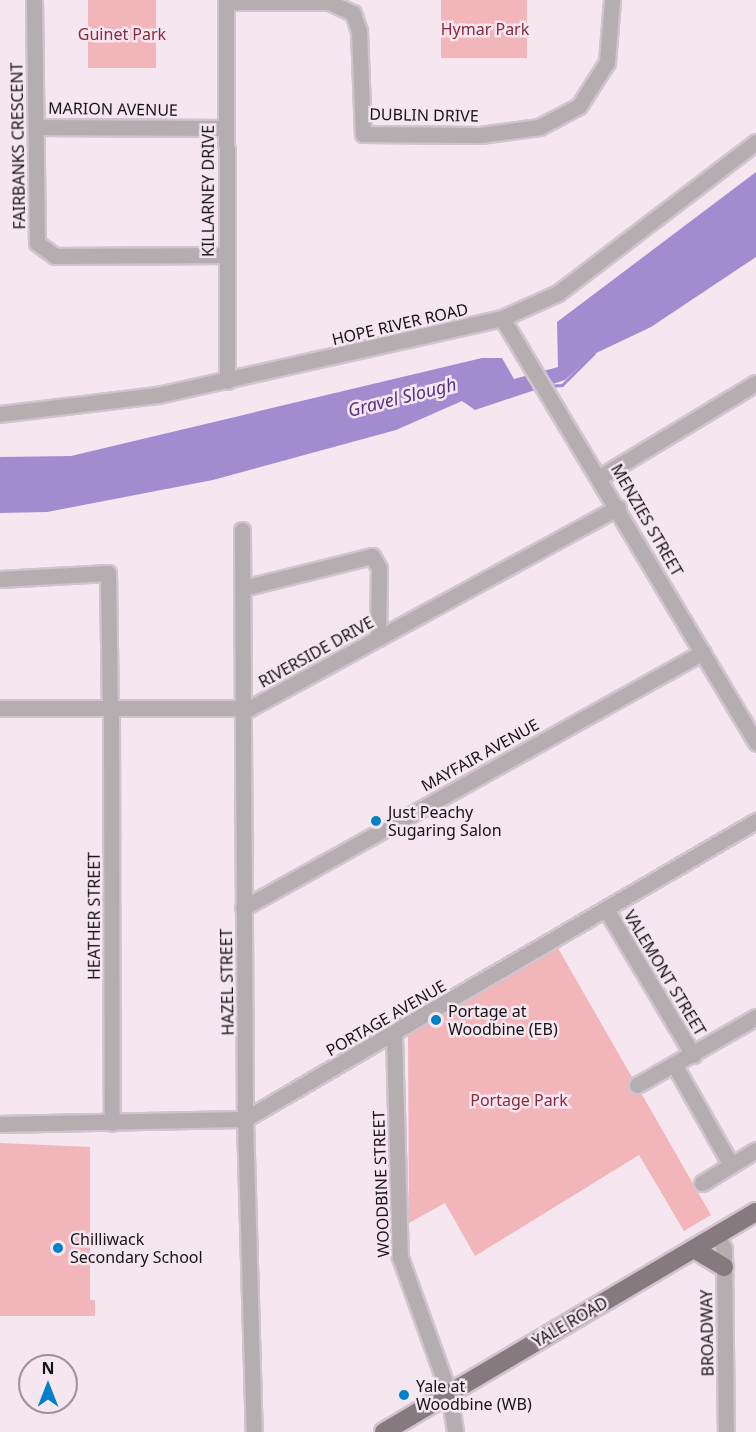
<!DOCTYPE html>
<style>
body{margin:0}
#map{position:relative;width:756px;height:1432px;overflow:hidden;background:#f5e6f0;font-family:"Noto Sans",sans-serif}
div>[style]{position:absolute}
.green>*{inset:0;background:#f1b5ba;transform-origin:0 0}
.water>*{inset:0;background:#a38bcf}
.stream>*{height:3px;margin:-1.5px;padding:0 1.5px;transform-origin:1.5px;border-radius:1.5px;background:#a38bcf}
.roads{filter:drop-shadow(2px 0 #d1c4cd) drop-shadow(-2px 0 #d1c4cd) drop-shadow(0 2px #d1c4cd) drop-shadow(0 -2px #d1c4cd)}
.minor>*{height:15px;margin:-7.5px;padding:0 7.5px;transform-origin:7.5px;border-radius:7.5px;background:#b5adb0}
.major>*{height:18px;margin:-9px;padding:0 9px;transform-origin:9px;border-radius:9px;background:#877a7e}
.dots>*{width:16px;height:16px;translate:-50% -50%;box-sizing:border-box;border:3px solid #f5e6f0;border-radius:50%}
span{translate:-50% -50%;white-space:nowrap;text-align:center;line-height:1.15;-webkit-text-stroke:5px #f5e6f0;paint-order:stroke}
.park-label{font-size:16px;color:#8a283c}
.street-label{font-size:16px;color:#171215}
.poi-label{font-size:16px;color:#171215}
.left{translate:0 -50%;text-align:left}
.water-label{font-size:18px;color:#553385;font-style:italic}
.north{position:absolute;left:18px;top:1354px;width:60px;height:60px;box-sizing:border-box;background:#f5e6f0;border:2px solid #9c9198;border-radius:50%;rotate:0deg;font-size:16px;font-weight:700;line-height:24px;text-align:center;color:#171215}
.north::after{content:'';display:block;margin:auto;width:21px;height:27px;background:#0480c8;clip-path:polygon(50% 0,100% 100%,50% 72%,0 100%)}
</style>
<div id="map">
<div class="green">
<i style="left:88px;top:0;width:68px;height:68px"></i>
<i style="left:441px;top:0;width:86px;height:58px"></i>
<i style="clip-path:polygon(555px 943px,711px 1215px,684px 1231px,639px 1155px,475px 1256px,445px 1203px,409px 1223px,408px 1035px)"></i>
<i style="clip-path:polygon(0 1143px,90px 1147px,90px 1300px,95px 1300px,95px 1316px,0 1316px)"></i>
</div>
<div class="water">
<i style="clip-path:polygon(756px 172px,756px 257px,651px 327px,592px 355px,565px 380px,475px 410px,462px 401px,396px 430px,213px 480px,47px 512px,0 513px,0 457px,71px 456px,482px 358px,502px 358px,514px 379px,558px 367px,557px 322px)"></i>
</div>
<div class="stream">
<i style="left:547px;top:386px;width:15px;rotate:-4deg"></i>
<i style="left:562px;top:385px;width:45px;rotate:-45deg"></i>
</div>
<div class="roads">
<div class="minor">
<i style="left:34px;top:0;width:243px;rotate:89.3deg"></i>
<i style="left:37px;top:243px;width:22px;rotate:36deg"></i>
<i style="left:55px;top:256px;width:171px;rotate:-0.3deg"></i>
<i style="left:226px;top:0;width:381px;rotate:89.8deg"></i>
<i style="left:226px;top:2px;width:103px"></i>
<i style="left:329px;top:2px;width:26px;rotate:25deg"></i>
<i style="left:353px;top:13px;width:19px;rotate:72deg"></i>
<i style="left:359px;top:31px;width:103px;rotate:87.8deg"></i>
<i style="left:363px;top:134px;width:117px;rotate:0.5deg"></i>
<i style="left:480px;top:135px;width:60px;rotate:-7.7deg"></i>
<i style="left:539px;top:127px;width:45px;rotate:-27.7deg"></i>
<i style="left:579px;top:106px;width:52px;rotate:-57.5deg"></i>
<i style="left:607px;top:62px;width:62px;rotate:-85.4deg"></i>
<i style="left:36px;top:127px;width:190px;rotate:0.3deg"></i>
<i style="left:502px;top:318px;width:495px;rotate:59.1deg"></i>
<i style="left:0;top:414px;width:159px;rotate:-6.9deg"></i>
<i style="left:158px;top:395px;width:353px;rotate:-12.6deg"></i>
<i style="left:502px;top:318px;width:61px;rotate:-24.1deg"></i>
<i style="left:558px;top:293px;width:249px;rotate:-37.3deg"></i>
<i style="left:600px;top:477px;width:182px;rotate:-31.1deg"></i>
<i style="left:242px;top:530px;width:589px;rotate:89.71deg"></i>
<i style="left:245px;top:1119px;width:313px;rotate:88.4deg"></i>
<i style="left:0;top:579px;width:108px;rotate:-3.2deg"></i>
<i style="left:108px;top:573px;width:135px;rotate:89.2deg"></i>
<i style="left:243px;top:588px;width:133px;rotate:-13.9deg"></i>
<i style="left:372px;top:556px;width:14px;rotate:60deg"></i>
<i style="left:379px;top:568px;width:70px;rotate:90.8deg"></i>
<i style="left:0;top:708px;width:250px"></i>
<i style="left:250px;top:708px;width:419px;rotate:-28.6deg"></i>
<i style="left:111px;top:709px;width:414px;rotate:89.9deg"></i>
<i style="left:243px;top:908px;width:526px;rotate:-29.1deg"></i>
<i style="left:606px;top:909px;width:170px;rotate:59.2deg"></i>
<i style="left:394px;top:1035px;width:222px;rotate:88.5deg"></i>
<i style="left:400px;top:1257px;width:145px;rotate:70.2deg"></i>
<i style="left:449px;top:1393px;width:39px;rotate:81deg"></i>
<i style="left:675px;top:1066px;width:114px;rotate:60.5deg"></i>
<i style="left:637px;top:1085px;width:137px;rotate:-29.7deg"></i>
<i style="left:0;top:1124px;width:245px;rotate:-1.2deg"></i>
<i style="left:245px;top:1119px;width:592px;rotate:-30.25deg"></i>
<i style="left:702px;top:1183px;width:63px;rotate:-31.4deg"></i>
<i style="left:718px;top:1235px;width:15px;rotate:67deg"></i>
<i style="left:724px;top:1249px;width:183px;rotate:89.4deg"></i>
</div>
<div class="major">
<i style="left:694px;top:1249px;width:35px;rotate:31deg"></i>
<i style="left:384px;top:1432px;width:432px;rotate:-30.6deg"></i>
</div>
</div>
<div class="dots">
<i style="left:376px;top:821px;background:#0480c8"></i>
<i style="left:436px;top:1020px;background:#0480c8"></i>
<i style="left:58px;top:1248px;background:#0480c8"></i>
<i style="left:404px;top:1395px;background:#0480c8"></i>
</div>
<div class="park-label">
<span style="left:485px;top:29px">Hymar Park</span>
<span style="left:122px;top:34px">Guinet Park</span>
<span style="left:519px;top:1100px">Portage Park</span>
</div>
<div class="street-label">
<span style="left:113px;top:109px;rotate:1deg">MARION AVENUE</span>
<span style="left:424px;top:115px;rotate:1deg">DUBLIN DRIVE</span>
<span style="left:18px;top:146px;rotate:-91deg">FAIRBANKS CRESCENT</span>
<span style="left:208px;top:191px;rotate:-90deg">KILLARNEY DRIVE</span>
<span style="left:400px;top:324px;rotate:-13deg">HOPE RIVER ROAD</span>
<span style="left:647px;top:520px;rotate:60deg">MENZIES STREET</span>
<span style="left:316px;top:652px;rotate:-29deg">RIVERSIDE DRIVE</span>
<span style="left:480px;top:755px;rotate:-29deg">MAYFAIR AVENUE</span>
<span style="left:94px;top:916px;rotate:-90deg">HEATHER STREET</span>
<span style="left:665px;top:973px;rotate:59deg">VALEMONT STREET</span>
<span style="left:227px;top:982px;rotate:-91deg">HAZEL STREET</span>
<span style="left:386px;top:1018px;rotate:-30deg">PORTAGE AVENUE</span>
<span style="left:381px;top:1184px;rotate:-92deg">WOODBINE STREET</span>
<span style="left:570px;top:1322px;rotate:-30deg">YALE ROAD</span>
<span style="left:707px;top:1333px;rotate:-91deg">BROADWAY</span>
</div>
<div class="poi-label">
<span class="left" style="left:388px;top:821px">Just Peachy<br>Sugaring Salon</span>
<span class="left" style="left:448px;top:1020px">Portage at<br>Woodbine (EB)</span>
<span class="left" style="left:70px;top:1248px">Chilliwack<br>Secondary School</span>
<span class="left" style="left:416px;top:1395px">Yale at<br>Woodbine (WB)</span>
</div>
<div class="water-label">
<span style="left:402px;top:397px;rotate:-14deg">Gravel Slough</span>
</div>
<div class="north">N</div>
</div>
